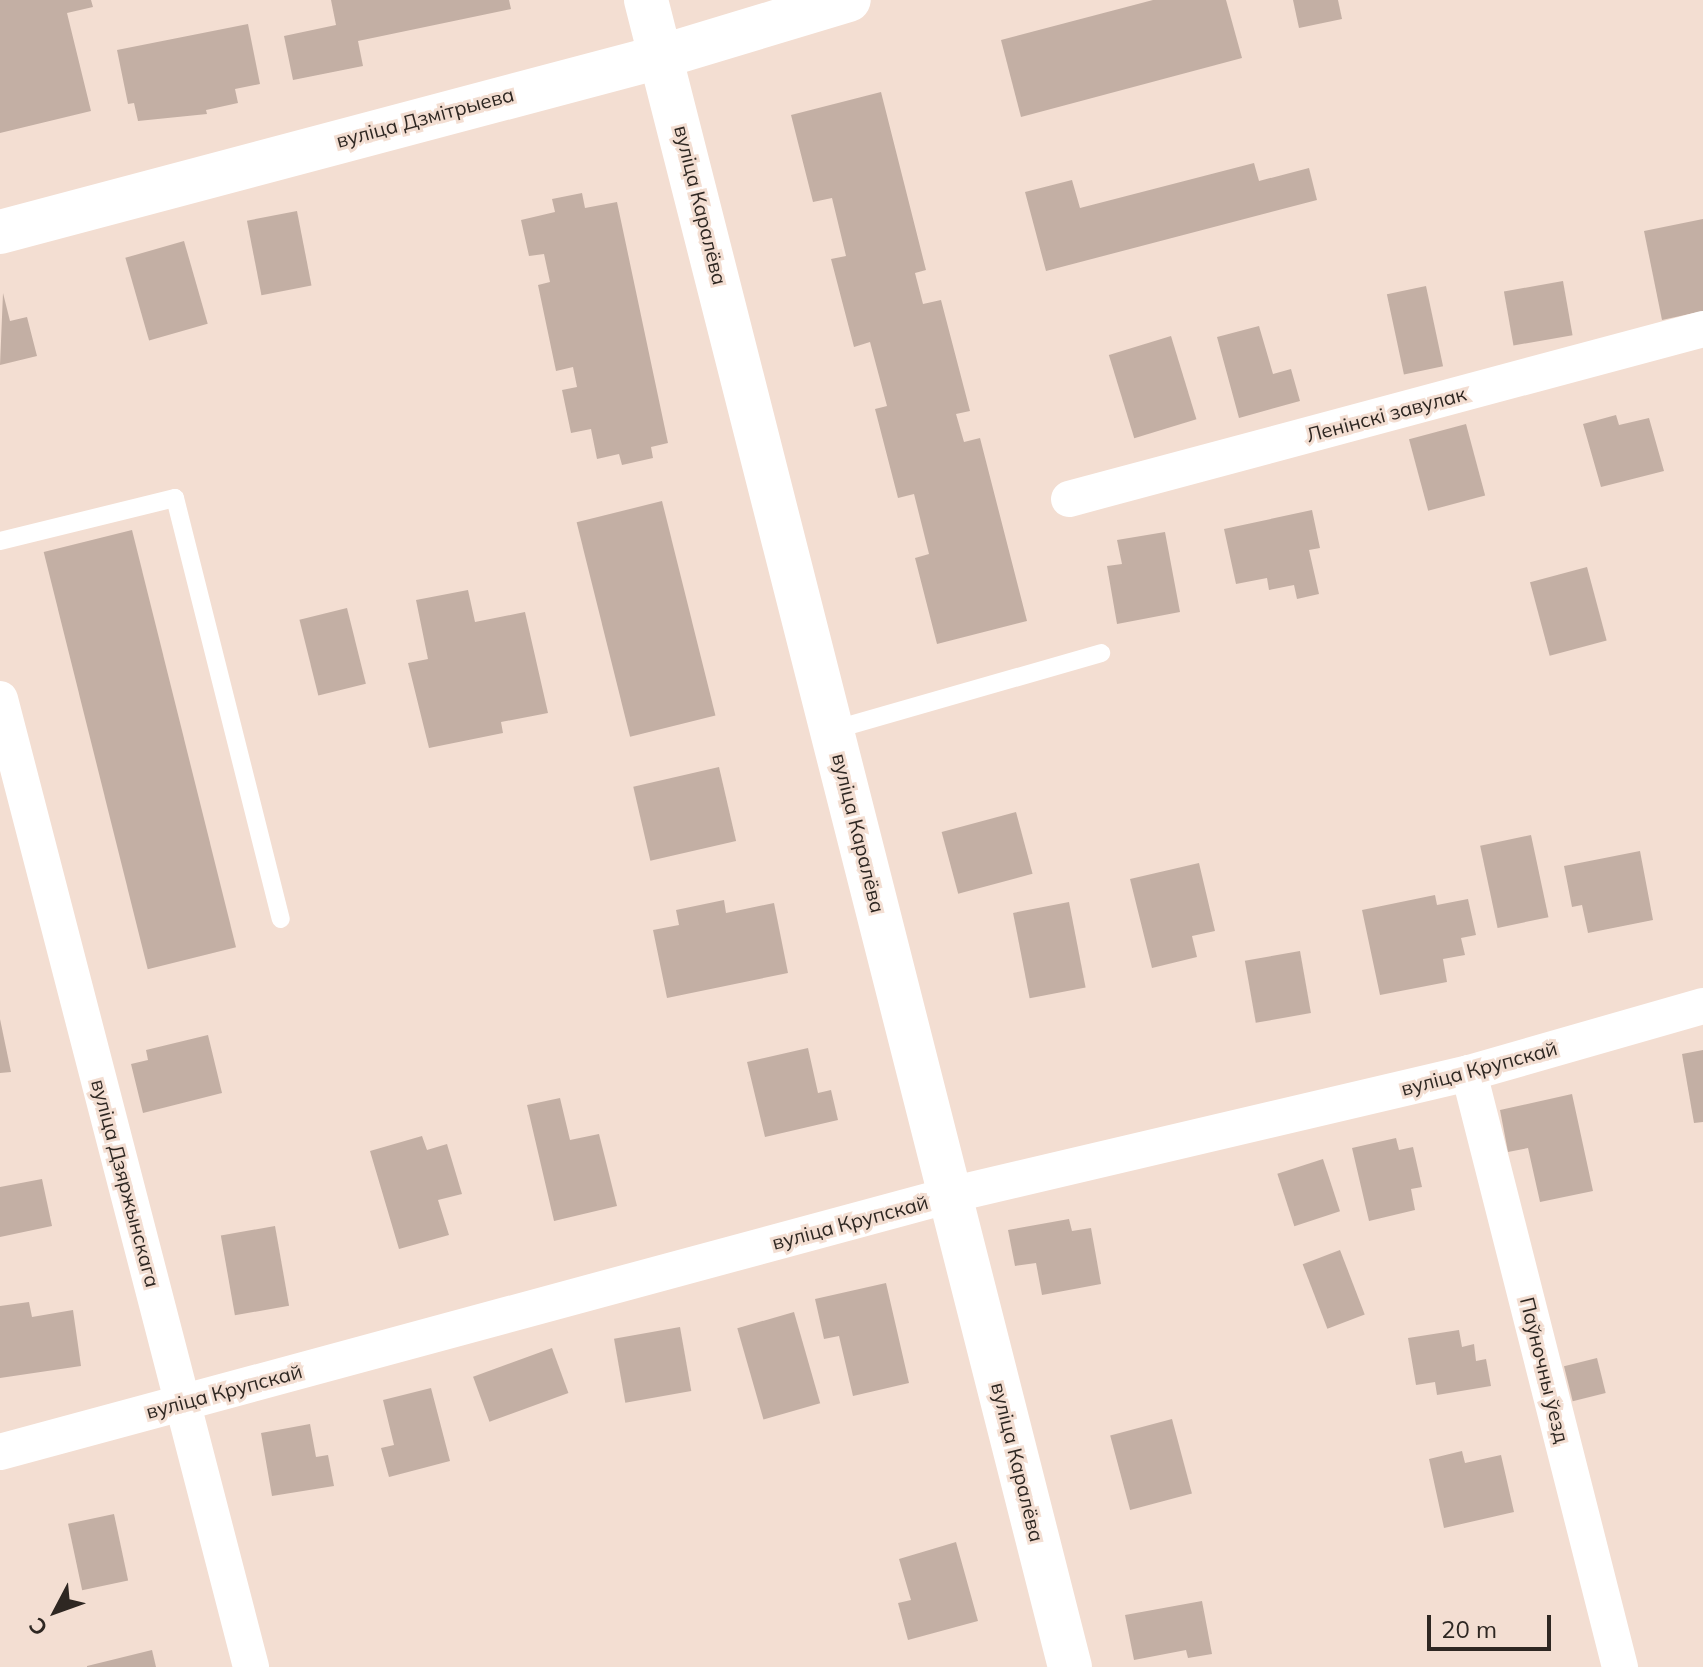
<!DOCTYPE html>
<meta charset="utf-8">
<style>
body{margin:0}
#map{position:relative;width:1703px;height:1667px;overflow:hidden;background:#f3ded2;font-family:Mulish,sans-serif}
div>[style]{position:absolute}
.building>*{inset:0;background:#c3afa4;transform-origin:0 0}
.lane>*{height:18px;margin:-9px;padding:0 9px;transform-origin:9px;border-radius:9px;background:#fff}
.street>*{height:36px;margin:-18px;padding:0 18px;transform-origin:18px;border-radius:18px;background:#fff}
.secondary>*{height:44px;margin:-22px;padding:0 22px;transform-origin:22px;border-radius:22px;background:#fff}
span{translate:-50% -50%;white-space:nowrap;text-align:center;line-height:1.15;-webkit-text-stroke:6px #f3ded2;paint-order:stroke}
.street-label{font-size:20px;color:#2e2722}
.north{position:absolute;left:16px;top:1571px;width:80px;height:80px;-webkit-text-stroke:6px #f3ded2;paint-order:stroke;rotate:229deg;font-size:22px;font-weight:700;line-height:32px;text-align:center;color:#2e2722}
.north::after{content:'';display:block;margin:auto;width:28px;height:36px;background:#2e2722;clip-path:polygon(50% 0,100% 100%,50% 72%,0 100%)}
.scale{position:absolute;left:1427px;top:1615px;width:124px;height:36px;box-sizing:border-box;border:4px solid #2e2722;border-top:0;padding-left:10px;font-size:24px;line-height:28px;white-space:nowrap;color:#2e2722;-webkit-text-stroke:6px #f3ded2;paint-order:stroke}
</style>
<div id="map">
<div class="building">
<i style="clip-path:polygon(0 0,91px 0,93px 7px,67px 13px,91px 111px,0 133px)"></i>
<i style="clip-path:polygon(331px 0,509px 0,511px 9px,358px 41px,363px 66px,293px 80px,284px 36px,336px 25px)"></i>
<i style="clip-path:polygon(1153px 0,1226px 0,1242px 58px,1021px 117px,1001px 40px)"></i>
<i style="clip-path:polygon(1293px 0,1338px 0,1342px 19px,1299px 28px)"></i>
<i style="clip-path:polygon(248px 24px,260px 84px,235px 89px,238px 103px,206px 110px,207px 114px,138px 121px,134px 103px,128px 104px,117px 50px)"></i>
<i style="clip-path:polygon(881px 92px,926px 270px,915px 273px,923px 304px,941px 300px,970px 411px,956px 414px,964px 442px,980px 438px,1027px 621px,937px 644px,915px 558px,929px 554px,914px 494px,898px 498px,875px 409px,887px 406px,870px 342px,854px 347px,831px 259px,846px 256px,832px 198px,813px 202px,791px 115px)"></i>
<i style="clip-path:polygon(1254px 163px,1259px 181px,1309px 168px,1317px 200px,1046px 271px,1025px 192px,1072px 180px,1080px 208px)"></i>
<i style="clip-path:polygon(582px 193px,585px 208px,617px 202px,668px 443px,651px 447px,653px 458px,622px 465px,619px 454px,597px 459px,591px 429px,571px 433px,562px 390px,577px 387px,573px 367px,556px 371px,538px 285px,550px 282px,544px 254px,529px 256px,521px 220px,555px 212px,552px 199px)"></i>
<i style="left:297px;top:211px;width:76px;height:51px;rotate:79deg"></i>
<i style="clip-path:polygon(1703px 219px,1703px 311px,1662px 320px,1644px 231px)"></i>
<i style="left:184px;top:241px;width:86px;height:61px;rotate:74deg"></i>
<i style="left:1563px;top:281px;width:55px;height:60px;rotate:80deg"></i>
<i style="left:1426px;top:286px;width:82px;height:40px;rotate:78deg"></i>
<i style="clip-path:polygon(3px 293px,10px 321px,27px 317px,37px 356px,0 365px)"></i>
<i style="clip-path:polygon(1259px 326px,1273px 374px,1291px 369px,1300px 401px,1239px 418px,1217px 337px)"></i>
<i style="left:1171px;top:336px;width:87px;height:65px;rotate:73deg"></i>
<i style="clip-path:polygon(1616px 415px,1619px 425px,1649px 418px,1664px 471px,1601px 487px,1583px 424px)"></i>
<i style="left:1466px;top:424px;width:74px;height:59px;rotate:75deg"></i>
<i style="left:662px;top:501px;width:221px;height:88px;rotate:76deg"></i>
<i style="clip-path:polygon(1312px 510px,1320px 548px,1309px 550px,1319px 594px,1297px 599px,1294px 585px,1269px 590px,1267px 578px,1236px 584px,1224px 529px)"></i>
<i style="left:132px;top:530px;width:430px;height:91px;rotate:76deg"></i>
<i style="clip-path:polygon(1165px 532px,1180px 612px,1117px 624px,1107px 566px,1122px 564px,1117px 540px)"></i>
<i style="left:1587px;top:567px;width:76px;height:59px;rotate:75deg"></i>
<i style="clip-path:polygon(468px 590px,475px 622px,525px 612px,548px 713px,501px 722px,503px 733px,429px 748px,408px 663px,428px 659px,416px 600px)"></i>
<i style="left:347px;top:608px;width:78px;height:49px;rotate:76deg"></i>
<i style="left:719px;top:767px;width:76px;height:88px;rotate:77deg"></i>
<i style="left:1016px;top:812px;width:64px;height:77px;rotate:75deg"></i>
<i style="left:1531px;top:835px;width:84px;height:52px;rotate:78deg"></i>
<i style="clip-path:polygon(1640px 851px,1653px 920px,1588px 933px,1582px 905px,1572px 907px,1564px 866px)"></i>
<i style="clip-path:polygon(1199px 863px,1215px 931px,1192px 936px,1197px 957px,1152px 968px,1130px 879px)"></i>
<i style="clip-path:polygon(1435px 895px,1437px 905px,1468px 899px,1476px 935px,1461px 938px,1465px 955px,1443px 959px,1447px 982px,1380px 995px,1362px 910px)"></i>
<i style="clip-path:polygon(724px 900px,726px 913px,774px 903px,788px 973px,667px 998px,653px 930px,679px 925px,676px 910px)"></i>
<i style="left:1069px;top:902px;width:87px;height:57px;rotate:79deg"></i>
<i style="left:1300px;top:951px;width:63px;height:56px;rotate:80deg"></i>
<i style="clip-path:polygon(0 1019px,11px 1072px,0 1073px)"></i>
<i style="clip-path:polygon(208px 1035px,222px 1093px,143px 1113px,131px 1064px,148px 1060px,146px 1050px)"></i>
<i style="clip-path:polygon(808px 1048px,818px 1093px,831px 1090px,838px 1120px,765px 1137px,747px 1062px)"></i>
<i style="clip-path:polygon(1703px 1050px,1703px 1122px,1694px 1123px,1682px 1054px)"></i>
<i style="clip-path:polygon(1572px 1094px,1593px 1191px,1540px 1202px,1528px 1148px,1508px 1152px,1500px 1110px)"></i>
<i style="clip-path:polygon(560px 1098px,570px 1140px,599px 1134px,617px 1206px,554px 1221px,527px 1105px)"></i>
<i style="clip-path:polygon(422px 1136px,427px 1150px,447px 1144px,462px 1194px,438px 1200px,449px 1235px,399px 1249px,370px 1151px)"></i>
<i style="clip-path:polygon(1396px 1138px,1399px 1150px,1413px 1147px,1422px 1187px,1411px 1189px,1415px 1210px,1369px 1221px,1352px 1148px)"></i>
<i style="left:1323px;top:1159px;width:55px;height:48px;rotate:72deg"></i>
<i style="clip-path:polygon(42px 1179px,52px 1226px,0 1237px,0 1187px)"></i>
<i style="clip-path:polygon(1069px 1219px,1072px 1231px,1091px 1228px,1101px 1284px,1042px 1295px,1036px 1263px,1015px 1266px,1008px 1230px)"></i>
<i style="left:275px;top:1226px;width:81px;height:55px;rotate:80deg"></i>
<i style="left:1340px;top:1250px;width:69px;height:40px;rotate:69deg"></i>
<i style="clip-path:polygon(886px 1283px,909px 1383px,853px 1396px,839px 1336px,824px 1339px,815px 1299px)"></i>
<i style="clip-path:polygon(29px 1302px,32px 1317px,73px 1310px,81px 1366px,0 1378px,0 1306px)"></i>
<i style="left:794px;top:1312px;width:95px;height:59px;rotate:74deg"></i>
<i style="left:680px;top:1327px;width:65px;height:67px;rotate:80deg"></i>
<i style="clip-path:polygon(1459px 1330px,1462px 1347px,1474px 1344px,1476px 1361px,1486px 1359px,1491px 1386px,1437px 1395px,1435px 1382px,1416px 1385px,1408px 1338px)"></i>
<i style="left:552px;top:1348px;width:48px;height:84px;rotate:70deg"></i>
<i style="left:1597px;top:1358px;width:36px;height:34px;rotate:76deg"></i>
<i style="clip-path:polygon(431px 1388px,450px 1461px,389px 1477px,381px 1448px,394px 1445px,383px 1400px)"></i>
<i style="left:1172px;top:1419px;width:77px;height:64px;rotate:75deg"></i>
<i style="clip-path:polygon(310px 1424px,316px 1457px,328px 1455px,334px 1486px,272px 1496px,261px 1433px)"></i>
<i style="clip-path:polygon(1462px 1451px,1465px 1463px,1501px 1455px,1514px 1512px,1444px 1528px,1429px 1459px)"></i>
<i style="left:114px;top:1514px;width:68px;height:47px;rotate:78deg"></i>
<i style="clip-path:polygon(956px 1542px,978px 1621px,908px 1640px,898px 1603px,911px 1600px,899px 1559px)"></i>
<i style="clip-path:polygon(1202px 1601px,1212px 1654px,1188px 1658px,1186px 1650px,1134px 1660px,1125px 1615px)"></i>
<i style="clip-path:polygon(152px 1650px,156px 1667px,87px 1667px,87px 1666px)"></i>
</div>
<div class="lane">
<i style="left:0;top:541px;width:180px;rotate:-13.8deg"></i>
<i style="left:175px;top:498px;width:434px;rotate:75.9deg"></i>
<i style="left:833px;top:730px;width:279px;rotate:-16deg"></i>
</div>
<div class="street">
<i style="left:1069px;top:499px;width:656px;rotate:-15.01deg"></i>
<i style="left:0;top:699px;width:1000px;rotate:75.46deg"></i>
<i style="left:1469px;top:1073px;width:613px;rotate:75.74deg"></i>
<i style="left:0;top:1452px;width:984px;rotate:-15.14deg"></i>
<i style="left:950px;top:1195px;width:533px;rotate:-13.23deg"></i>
<i style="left:1469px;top:1073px;width:243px;rotate:-16deg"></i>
</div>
<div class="secondary">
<i style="left:646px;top:0;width:1720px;rotate:75.73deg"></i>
<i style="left:0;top:232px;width:686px;rotate:-14.87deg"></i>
<i style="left:663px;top:56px;width:194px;rotate:-16.8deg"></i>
</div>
<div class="street-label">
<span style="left:425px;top:117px;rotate:-15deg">вуліца Дзмітрыева</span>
<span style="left:701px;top:205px;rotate:76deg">вуліца Каралёва</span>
<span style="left:1386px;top:414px;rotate:-15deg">Ленінскі завулак</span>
<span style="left:859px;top:833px;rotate:76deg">вуліца Каралёва</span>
<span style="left:1479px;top:1068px;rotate:-15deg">вуліца Крупскай</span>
<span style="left:126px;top:1183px;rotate:75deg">вуліца Дзяржынскага</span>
<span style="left:850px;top:1222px;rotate:-15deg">вуліца Крупскай</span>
<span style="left:1545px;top:1370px;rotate:76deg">Паўночны ўезд</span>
<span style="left:224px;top:1391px;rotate:-15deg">вуліца Крупскай</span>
<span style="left:1018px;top:1462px;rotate:76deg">вуліца Каралёва</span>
</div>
<div class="north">С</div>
<div class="scale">20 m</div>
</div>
